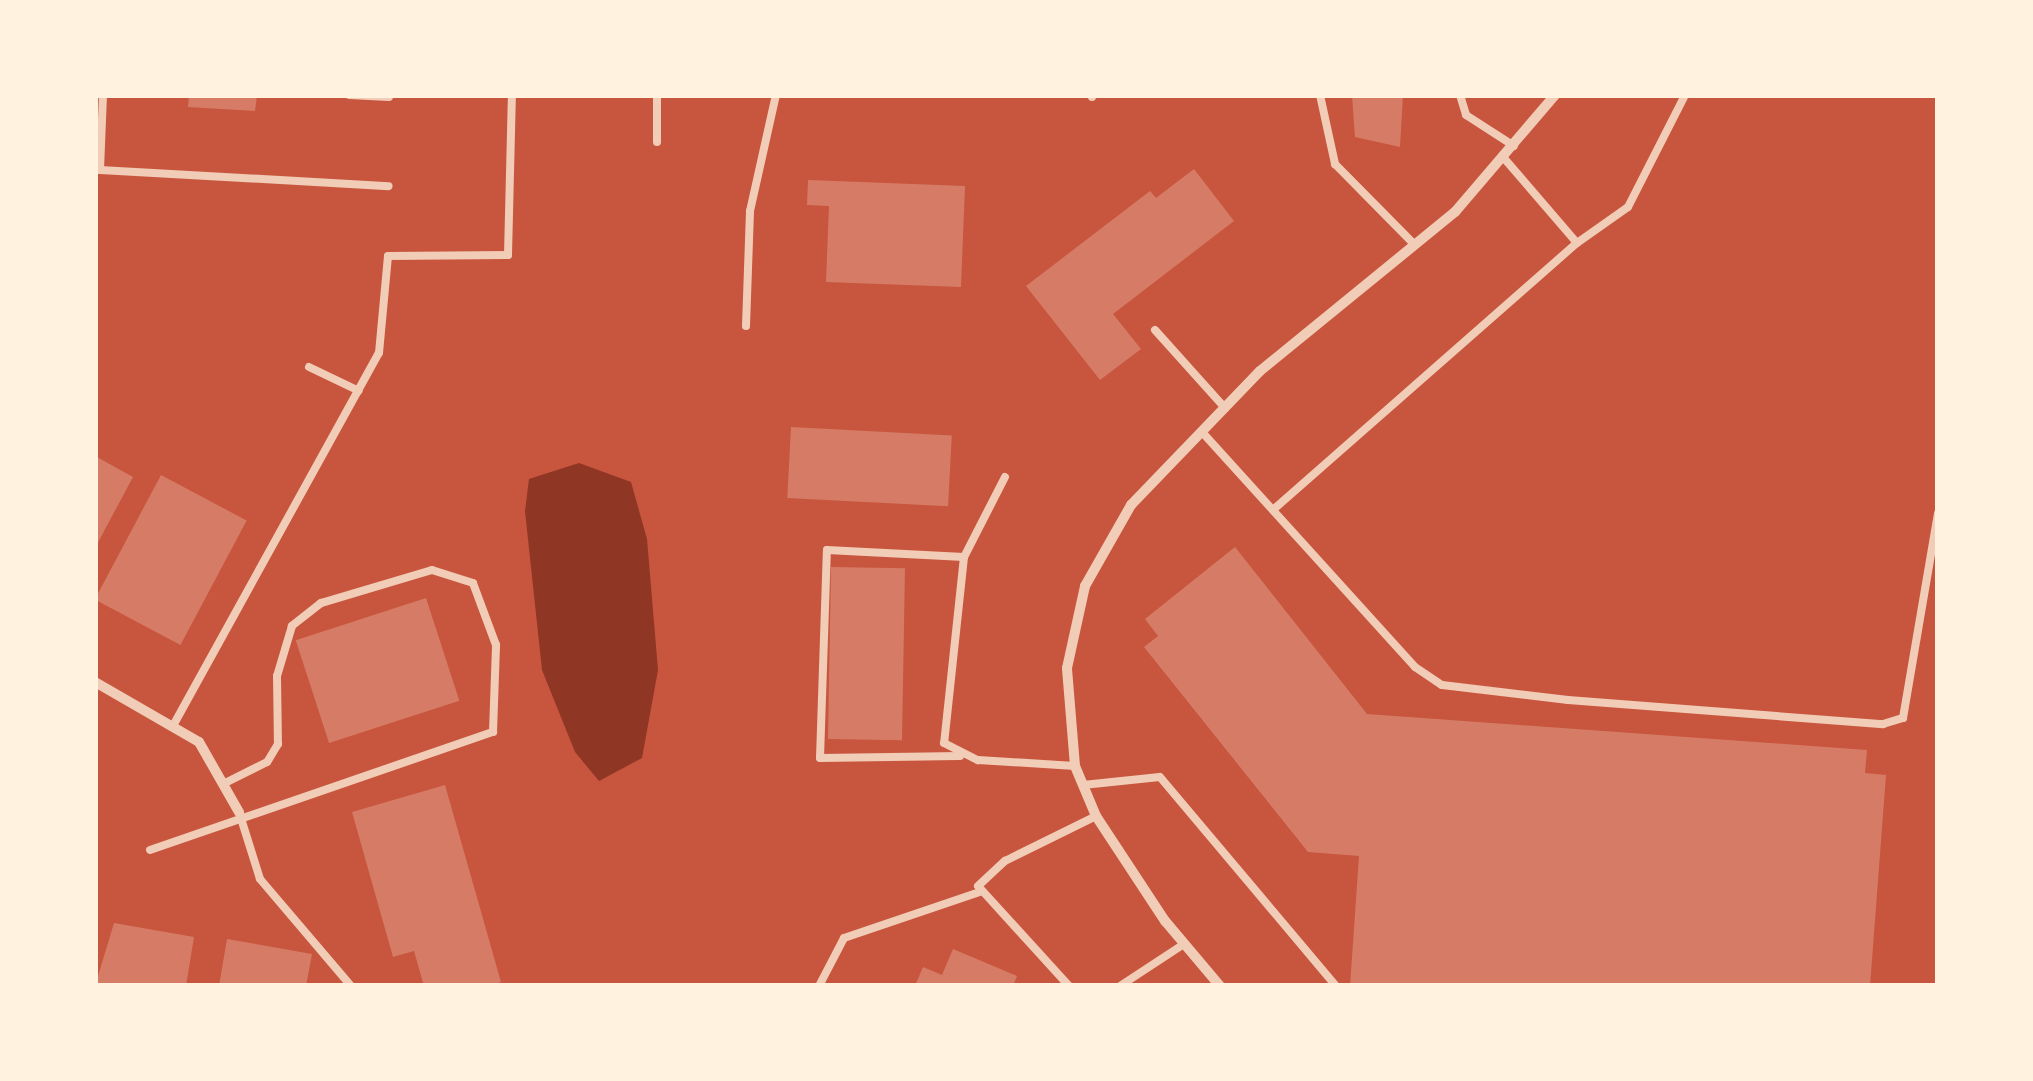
<!DOCTYPE html>
<style>
body{margin:0}
#map{position:relative;width:2033px;height:1081px;overflow:hidden;background:#c8553d;font-family:"Alegreya Sans",sans-serif}
div>[style]{position:absolute}
.water>*{inset:0;background:#8f3625}
.building>*{inset:0;background:#d67c66;transform-origin:0 0}
.service>*{height:8px;margin:-4px;padding:0 4px;transform-origin:4px;border-radius:4px;background:#f1ccb7}
.minor>*{height:10px;margin:-5px;padding:0 5px;transform-origin:5px;border-radius:5px;background:#f1ccb7}
span{translate:-50% -50%;white-space:nowrap;text-align:center;line-height:1.15;-webkit-text-stroke:8px #fff3e0;paint-order:stroke}
.frame{position:absolute;inset:0;border:98px solid #fff3e0;pointer-events:none}
</style>
<div id="map">
<div class="water">
<i style="clip-path:polygon(579px 463px,631px 482px,647px 539px,658px 670px,642px 758px,599px 781px,575px 752px,542px 670px,525px 511px,529px 479px)"></i>
</div>
<div class="building">
<i style="clip-path:polygon(189px 95px,257px 95px,255px 111px,188px 107px)"></i>
<i style="clip-path:polygon(1352px 95px,1403px 95px,1400px 147px,1355px 137px)"></i>
<i style="clip-path:polygon(1194px 169px,1234px 221px,1113px 314px,1141px 349px,1100px 380px,1026px 286px,1150px 191px,1156px 198px)"></i>
<i style="clip-path:polygon(808px 180px,965px 186px,961px 287px,826px 282px,829px 206px,807px 205px)"></i>
<i style="left:791px;top:427px;width:161px;height:71px;rotate:3deg"></i>
<i style="clip-path:polygon(95px 456px,133px 477px,95px 548px)"></i>
<i style="left:161px;top:475px;width:97px;height:141px;rotate:28deg"></i>
<i style="clip-path:polygon(1235px 547px,1367px 714px,1867px 750px,1865px 773px,1886px 775px,1870px 986px,1350px 986px,1359px 856px,1308px 852px,1144px 647px,1158px 636px,1145px 619px)"></i>
<i style="left:831px;top:567px;width:74px;height:172px;rotate:1deg"></i>
<i style="left:426px;top:598px;width:108px;height:137px;rotate:72deg"></i>
<i style="clip-path:polygon(445px 785px,501px 982px,487px 986px,424px 986px,414px 951px,393px 957px,352px 812px)"></i>
<i style="clip-path:polygon(114px 923px,194px 937px,186px 986px,95px 986px)"></i>
<i style="clip-path:polygon(227px 939px,312px 954px,306px 986px,219px 986px)"></i>
<i style="clip-path:polygon(953px 949px,1017px 976px,1013px 986px,915px 986px,923px 967px,942px 975px)"></i>
</div>
<div class="service">
<i style="left:103px;top:95px;width:75px;rotate:92.3deg"></i>
<i style="left:100px;top:170px;width:289px;rotate:3.2deg"></i>
<i style="left:349px;top:95px;width:40px;rotate:2.9deg"></i>
<i style="left:1320px;top:95px;width:71px;rotate:77.7deg"></i>
<i style="left:1335px;top:164px;width:114px;rotate:45.4deg"></i>
<i style="left:1460px;top:95px;width:21px;rotate:73deg"></i>
<i style="left:1466px;top:115px;width:57px;rotate:32.9deg"></i>
<i style="left:1092px;top:97px;width:2px;rotate:-90deg"></i>
<i style="left:657px;top:142px;width:47px;rotate:-90deg"></i>
<i style="left:1577px;top:243px;width:62px;rotate:-35.2deg"></i>
<i style="left:1628px;top:207px;width:126px;rotate:-63deg"></i>
<i style="left:746px;top:326px;width:115px;rotate:-88deg"></i>
<i style="left:750px;top:211px;width:119px;rotate:-77.4deg"></i>
<i style="left:1155px;top:330px;width:105px;rotate:48.1deg"></i>
<i style="left:309px;top:367px;width:55px;rotate:25.6deg"></i>
<i style="left:1202px;top:432px;width:317px;rotate:47.8deg"></i>
<i style="left:1415px;top:667px;width:32px;rotate:34deg"></i>
<i style="left:1442px;top:685px;width:127px;rotate:6.8deg"></i>
<i style="left:1568px;top:700px;width:316px;rotate:4.4deg"></i>
<i style="left:1883px;top:724px;width:21px;rotate:-17deg"></i>
<i style="left:1903px;top:718px;width:208px;rotate:-80.3deg"></i>
<i style="left:1005px;top:477px;width:90px;rotate:117.1deg"></i>
<i style="left:964px;top:557px;width:187px;rotate:96.1deg"></i>
<i style="left:944px;top:743px;width:38px;rotate:27deg"></i>
<i style="left:978px;top:760px;width:97px;rotate:3.5deg"></i>
<i style="left:1274px;top:509px;width:403px;rotate:-41.3deg"></i>
<i style="left:1577px;top:243px;width:112px;rotate:-130.7deg"></i>
<i style="left:174px;top:724px;width:424px;rotate:-61.1deg"></i>
<i style="left:379px;top:353px;width:97px;rotate:-84.7deg"></i>
<i style="left:388px;top:256px;width:120px;rotate:-0.5deg"></i>
<i style="left:508px;top:255px;width:160px;rotate:-88.6deg"></i>
<i style="left:960px;top:756px;width:140px;rotate:179.2deg"></i>
<i style="left:820px;top:758px;width:208px;rotate:-88.1deg"></i>
<i style="left:827px;top:550px;width:137px;rotate:2.9deg"></i>
<i style="left:1083px;top:785px;width:77px;rotate:-5.9deg"></i>
<i style="left:1160px;top:777px;width:273px;rotate:49.9deg"></i>
<i style="left:239px;top:812px;width:70px;rotate:72.6deg"></i>
<i style="left:260px;top:879px;width:140px;rotate:49.6deg"></i>
<i style="left:150px;top:850px;width:363px;rotate:-19deg"></i>
<i style="left:493px;top:732px;width:87px;rotate:-88deg"></i>
<i style="left:496px;top:645px;width:66px;rotate:-110.4deg"></i>
<i style="left:473px;top:583px;width:43px;rotate:-162.4deg"></i>
<i style="left:432px;top:570px;width:116px;rotate:163.4deg"></i>
<i style="left:321px;top:603px;width:37px;rotate:142deg"></i>
<i style="left:292px;top:626px;width:52px;rotate:106.7deg"></i>
<i style="left:277px;top:676px;width:68px;rotate:89.2deg"></i>
<i style="left:278px;top:744px;width:21px;rotate:121deg"></i>
<i style="left:267px;top:762px;width:47px;rotate:153.4deg"></i>
<i style="left:819px;top:986px;width:54px;rotate:-62.5deg"></i>
<i style="left:844px;top:938px;width:144px;rotate:-18.7deg"></i>
<i style="left:1069px;top:986px;width:135px;rotate:-132.3deg"></i>
<i style="left:978px;top:886px;width:37px;rotate:-43deg"></i>
<i style="left:1005px;top:861px;width:102px;rotate:-26.3deg"></i>
<i style="left:1120px;top:986px;width:77px;rotate:-33.3deg"></i>
</div>
<div class="minor">
<i style="left:95px;top:682px;width:120px;rotate:30deg"></i>
<i style="left:199px;top:742px;width:81px;rotate:60.3deg"></i>
<i style="left:1220px;top:986px;width:85px;rotate:-130.2deg"></i>
<i style="left:1165px;top:921px;width:126px;rotate:-123.3deg"></i>
<i style="left:1096px;top:816px;width:54px;rotate:-112.8deg"></i>
<i style="left:1075px;top:766px;width:98px;rotate:-94.7deg"></i>
<i style="left:1067px;top:668px;width:84px;rotate:-77.6deg"></i>
<i style="left:1085px;top:586px;width:93px;rotate:-60.4deg"></i>
<i style="left:1131px;top:505px;width:186px;rotate:-46.1deg"></i>
<i style="left:1260px;top:371px;width:252px;rotate:-39.2deg"></i>
<i style="left:1455px;top:212px;width:154px;rotate:-49.5deg"></i>
</div>
<div class="frame"></div>
</div>
